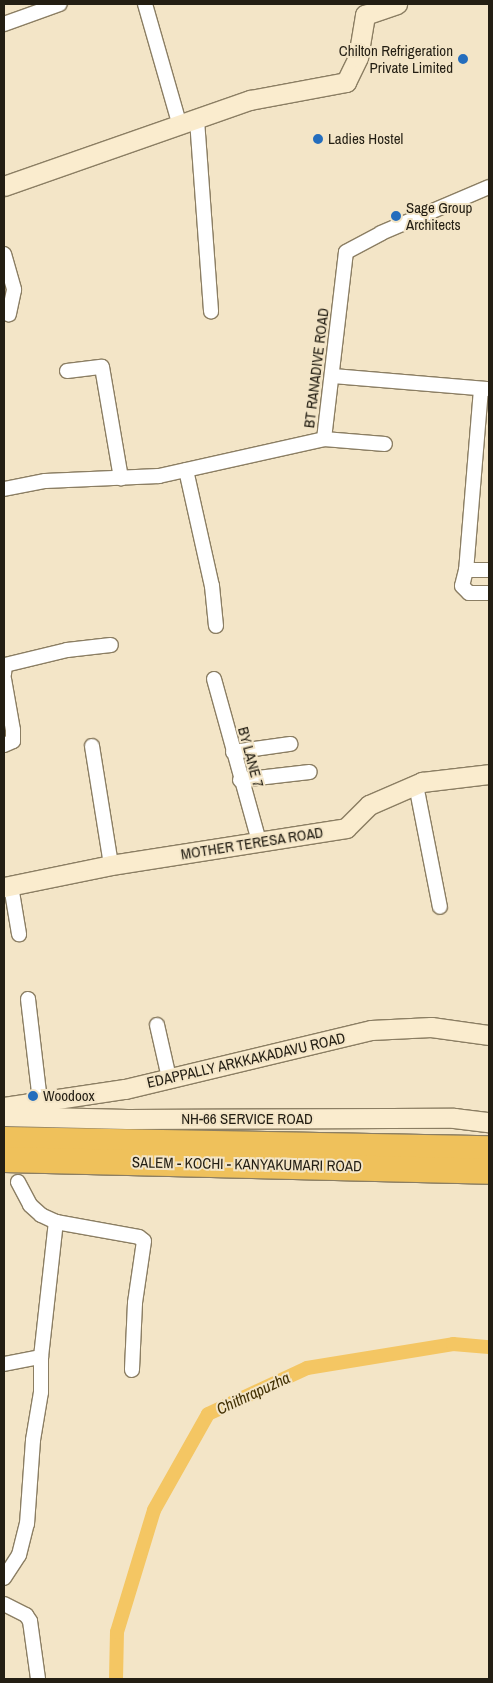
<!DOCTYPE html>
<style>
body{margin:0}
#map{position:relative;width:493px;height:1683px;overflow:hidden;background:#f3e5c7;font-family:"Archivo Narrow",sans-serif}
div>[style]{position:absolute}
.canal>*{height:14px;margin:-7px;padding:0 7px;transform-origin:7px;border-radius:7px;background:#f4c663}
.roads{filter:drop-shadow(1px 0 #8b7e63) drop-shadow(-1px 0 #8b7e63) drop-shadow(0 1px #8b7e63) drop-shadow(0 -1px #8b7e63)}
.street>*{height:14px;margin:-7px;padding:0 7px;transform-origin:7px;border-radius:7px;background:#fff}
.secondary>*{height:19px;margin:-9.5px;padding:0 9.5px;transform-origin:9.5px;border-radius:9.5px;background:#faecce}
.highway>*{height:25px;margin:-12.5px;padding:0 12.5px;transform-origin:12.5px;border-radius:12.5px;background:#efc15b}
.dots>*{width:14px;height:14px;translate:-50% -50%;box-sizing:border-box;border:2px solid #f3e5c7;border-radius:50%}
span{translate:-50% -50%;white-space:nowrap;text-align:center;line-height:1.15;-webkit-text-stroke:4px #f3e5c7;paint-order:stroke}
.poi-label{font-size:15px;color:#231e13}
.right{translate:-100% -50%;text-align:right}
.left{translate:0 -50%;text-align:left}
.street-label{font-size:15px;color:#231e13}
.water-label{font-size:16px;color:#423003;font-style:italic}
.frame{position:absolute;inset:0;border:5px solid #231e13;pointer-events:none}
</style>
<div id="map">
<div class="canal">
<i style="left:116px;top:1679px;width:47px;rotate:-88.8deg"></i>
<i style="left:117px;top:1632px;width:127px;rotate:-73.1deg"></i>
<i style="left:154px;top:1510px;width:110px;rotate:-60.6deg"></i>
<i style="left:208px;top:1414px;width:109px;rotate:-24.9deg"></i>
<i style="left:307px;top:1368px;width:148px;rotate:-9.3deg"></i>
<i style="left:453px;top:1344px;width:36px;rotate:5deg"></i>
</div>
<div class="roads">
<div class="street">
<i style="left:145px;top:4px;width:127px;rotate:74deg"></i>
<i style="left:4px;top:24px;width:59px;rotate:-19.7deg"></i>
<i style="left:197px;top:120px;width:192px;rotate:85.8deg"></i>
<i style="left:4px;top:254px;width:37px;rotate:74deg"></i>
<i style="left:14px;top:290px;width:25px;rotate:102deg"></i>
<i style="left:67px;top:371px;width:35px;rotate:-7deg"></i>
<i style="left:102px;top:367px;width:113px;rotate:80.3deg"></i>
<i style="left:333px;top:376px;width:157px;rotate:4.8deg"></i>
<i style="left:481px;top:389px;width:182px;rotate:94.7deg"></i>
<i style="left:466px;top:570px;width:23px"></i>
<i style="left:324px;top:439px;width:61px;rotate:4.7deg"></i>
<i style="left:186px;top:470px;width:119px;rotate:77.4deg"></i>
<i style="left:212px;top:586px;width:40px;rotate:84.3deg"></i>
<i style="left:4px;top:489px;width:42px;rotate:-11deg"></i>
<i style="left:45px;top:481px;width:114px;rotate:-2.5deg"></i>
<i style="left:159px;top:476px;width:169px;rotate:-12.6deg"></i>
<i style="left:324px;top:439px;width:188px;rotate:-83.3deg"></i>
<i style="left:346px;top:252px;width:40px;rotate:-28deg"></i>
<i style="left:381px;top:233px;width:117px;rotate:-23.1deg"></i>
<i style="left:466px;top:570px;width:16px;rotate:104deg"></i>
<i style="left:462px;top:586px;width:10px;rotate:45deg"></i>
<i style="left:469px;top:593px;width:20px"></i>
<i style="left:4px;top:674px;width:9px;rotate:-84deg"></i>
<i style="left:5px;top:665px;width:64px;rotate:-13.6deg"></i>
<i style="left:67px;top:650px;width:44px;rotate:-6.5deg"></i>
<i style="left:4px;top:679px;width:52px;rotate:80deg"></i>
<i style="left:13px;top:730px;width:11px;rotate:90deg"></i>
<i style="left:13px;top:741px;width:10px;rotate:156deg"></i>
<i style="left:214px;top:679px;width:168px;rotate:74.5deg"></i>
<i style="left:92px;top:746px;width:121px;rotate:80.9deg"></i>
<i style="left:233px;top:752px;width:58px;rotate:-8deg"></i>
<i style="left:240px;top:780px;width:70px;rotate:-6.5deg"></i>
<i style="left:416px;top:785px;width:124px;rotate:78.9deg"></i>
<i style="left:11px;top:886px;width:49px;rotate:80.5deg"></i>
<i style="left:28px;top:999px;width:103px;rotate:83.3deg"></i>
<i style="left:157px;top:1025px;width:54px;rotate:77.2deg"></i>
<i style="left:18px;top:1182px;width:26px;rotate:62deg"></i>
<i style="left:30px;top:1205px;width:15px;rotate:42deg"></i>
<i style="left:41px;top:1215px;width:17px;rotate:25deg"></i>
<i style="left:56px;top:1222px;width:84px;rotate:10.2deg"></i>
<i style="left:139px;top:1237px;width:6px;rotate:39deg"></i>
<i style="left:144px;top:1241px;width:63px;rotate:98.3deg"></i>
<i style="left:135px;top:1303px;width:67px;rotate:92.6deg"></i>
<i style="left:4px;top:1364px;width:38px;rotate:-11deg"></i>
<i style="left:4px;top:1578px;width:27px;rotate:-57deg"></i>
<i style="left:19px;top:1555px;width:32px;rotate:-76deg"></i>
<i style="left:27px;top:1524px;width:84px;rotate:-85.9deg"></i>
<i style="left:33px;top:1440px;width:49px;rotate:-80.5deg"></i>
<i style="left:41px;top:1392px;width:35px;rotate:-90deg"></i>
<i style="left:41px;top:1357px;width:136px;rotate:-83.7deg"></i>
<i style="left:4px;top:1604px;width:25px;rotate:27deg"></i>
<i style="left:26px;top:1615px;width:7px;rotate:56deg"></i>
<i style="left:30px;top:1621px;width:59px;rotate:82.1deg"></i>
</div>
<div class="secondary">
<i style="left:4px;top:186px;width:261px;rotate:-19.3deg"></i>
<i style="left:250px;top:100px;width:98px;rotate:-10.6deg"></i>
<i style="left:346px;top:82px;width:28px;rotate:-64deg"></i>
<i style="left:358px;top:57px;width:43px;rotate:-80.5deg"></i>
<i style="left:365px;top:15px;width:34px;rotate:-19deg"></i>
<i style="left:4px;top:887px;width:109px;rotate:-11.6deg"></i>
<i style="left:111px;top:865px;width:238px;rotate:-8.9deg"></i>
<i style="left:346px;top:828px;width:33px;rotate:-45deg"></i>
<i style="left:369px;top:805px;width:58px;rotate:-23.5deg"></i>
<i style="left:422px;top:782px;width:67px;rotate:-6.8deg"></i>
<i style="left:4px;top:1107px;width:122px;rotate:-8.5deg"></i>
<i style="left:125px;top:1089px;width:253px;rotate:-13.5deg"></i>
<i style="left:371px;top:1030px;width:60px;rotate:-2.9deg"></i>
<i style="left:431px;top:1027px;width:59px;rotate:7.9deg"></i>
<i style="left:4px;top:1116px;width:123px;rotate:1.4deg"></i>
<i style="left:127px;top:1119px;width:327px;rotate:-0.2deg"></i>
<i style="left:454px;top:1118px;width:35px;rotate:7deg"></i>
</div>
<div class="highway">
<i style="left:4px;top:1139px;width:485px;rotate:1.1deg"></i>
<i style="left:4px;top:1159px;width:485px;rotate:1.4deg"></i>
</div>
</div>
<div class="dots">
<i style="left:463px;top:59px;background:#246dbd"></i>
<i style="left:318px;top:139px;background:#246dbd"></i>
<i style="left:396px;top:216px;background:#246dbd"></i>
<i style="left:33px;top:1096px;background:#246dbd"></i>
</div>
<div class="poi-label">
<span class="right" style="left:453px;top:59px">Chilton Refrigeration<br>Private Limited</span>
<span class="left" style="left:328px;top:139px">Ladies Hostel</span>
<span class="left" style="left:406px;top:216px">Sage Group<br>Architects</span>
<span class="left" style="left:43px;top:1096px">Woodoox</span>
</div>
<div class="street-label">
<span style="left:316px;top:368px;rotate:-83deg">BT RANADIVE ROAD</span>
<span style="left:251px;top:757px;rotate:75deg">BY LANE 7</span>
<span style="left:252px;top:843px;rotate:-9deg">MOTHER TERESA ROAD</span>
<span style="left:246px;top:1060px;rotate:-13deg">EDAPPALLY ARKKAKADAVU ROAD</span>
<span style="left:247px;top:1119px">NH-66 SERVICE ROAD</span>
<span style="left:247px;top:1164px;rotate:1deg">SALEM - KOCHI - KANYAKUMARI ROAD</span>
</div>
<div class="water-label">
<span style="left:253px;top:1393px;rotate:-25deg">Chithrapuzha</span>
</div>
<div class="frame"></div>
</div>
